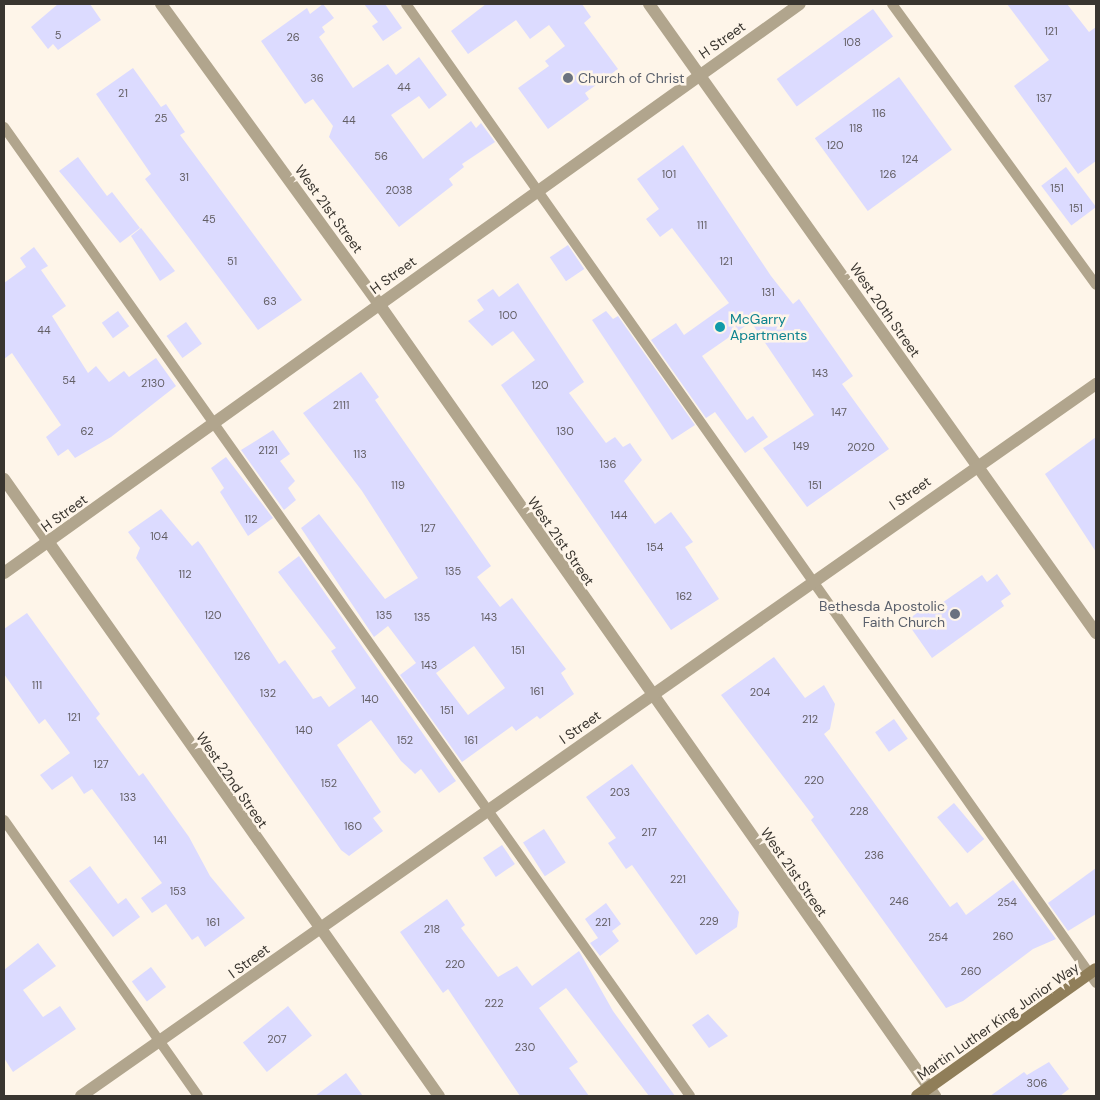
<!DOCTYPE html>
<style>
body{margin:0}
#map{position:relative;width:1100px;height:1100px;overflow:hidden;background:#fef5e9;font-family:"DM Sans",sans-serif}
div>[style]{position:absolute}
.building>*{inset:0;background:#dcdbff;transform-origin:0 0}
.service>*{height:10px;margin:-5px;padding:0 5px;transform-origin:5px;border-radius:5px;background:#b1a58d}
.minor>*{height:12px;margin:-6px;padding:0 6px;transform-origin:6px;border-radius:6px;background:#b1a58d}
.secondary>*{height:12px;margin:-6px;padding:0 6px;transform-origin:6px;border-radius:6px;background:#907e59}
.dots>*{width:14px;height:14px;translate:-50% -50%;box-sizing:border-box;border:2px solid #fef5e9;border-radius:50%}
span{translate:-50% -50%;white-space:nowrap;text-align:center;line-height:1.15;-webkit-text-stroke:5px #fef5e9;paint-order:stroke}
.number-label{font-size:11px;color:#625e63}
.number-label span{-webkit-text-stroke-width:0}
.street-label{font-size:14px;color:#39352f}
.worship-label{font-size:14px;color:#5b616d}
.left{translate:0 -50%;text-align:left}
.right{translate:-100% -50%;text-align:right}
.culture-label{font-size:14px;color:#0d838f}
.frame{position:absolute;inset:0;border:5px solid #39352f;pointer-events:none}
</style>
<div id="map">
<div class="building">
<i style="clip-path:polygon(58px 4px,90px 4px,101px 20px,58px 50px,53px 44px,48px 49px,31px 27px)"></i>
<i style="clip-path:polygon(323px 4px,334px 18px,322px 27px,325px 32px,319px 37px,353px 88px,388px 64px,396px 75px,419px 57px,447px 95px,429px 109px,419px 96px,391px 115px,423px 159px,471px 121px,476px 128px,481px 123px,495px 142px,462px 164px,464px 167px,449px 179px,453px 185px,399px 227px,329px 137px,333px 126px,313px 99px,305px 104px,261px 41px,307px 8px,310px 14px)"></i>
<i style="clip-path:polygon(364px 4px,385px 4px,402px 28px,383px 41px,372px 26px,378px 22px)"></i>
<i style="clip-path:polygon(486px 4px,582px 4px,591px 17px,584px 23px,618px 69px,585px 93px,589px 99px,548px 129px,518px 88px,549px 66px,545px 61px,565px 46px,549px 25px,530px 39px,516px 20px,468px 54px,451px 31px)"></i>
<i style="clip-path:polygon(1007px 4px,1067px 4px,1089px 32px,1096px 27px,1096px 161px,1078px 174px,1014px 86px,1049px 60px)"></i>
<i style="left:873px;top:9px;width:34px;height:119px;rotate:54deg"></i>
<i style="clip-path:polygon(133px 68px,161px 107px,166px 104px,185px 132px,180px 135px,302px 300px,258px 330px,145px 179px,151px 174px,96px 94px)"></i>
<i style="left:899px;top:77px;width:90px;height:104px;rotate:54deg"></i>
<i style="clip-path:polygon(683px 145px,771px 276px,793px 304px,799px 299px,853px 376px,842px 384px,889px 449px,807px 507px,763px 448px,814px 415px,751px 322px,702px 356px,747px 420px,753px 416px,768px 437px,745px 453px,715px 412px,706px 418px,651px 340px,676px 323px,684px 335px,729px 303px,672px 228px,660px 237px,646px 219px,659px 209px,637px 179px)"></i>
<i style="clip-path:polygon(78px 157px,107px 196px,112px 192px,140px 228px,120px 243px,59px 171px)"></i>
<i style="left:1066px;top:167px;width:50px;height:31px;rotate:53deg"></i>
<i style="clip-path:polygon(141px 228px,175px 271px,160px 281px,131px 236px)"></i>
<i style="left:568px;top:245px;width:29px;height:22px;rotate:56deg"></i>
<i style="clip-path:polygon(34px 247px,48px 266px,41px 270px,66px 306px,52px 316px,88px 373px,96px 366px,109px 382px,124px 371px,129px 377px,156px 358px,176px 386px,111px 437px,75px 458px,68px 449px,58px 456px,46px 437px,61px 425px,12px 353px,4px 359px,4px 283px,26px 267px,20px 258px)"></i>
<i style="clip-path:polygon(518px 283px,584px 382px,569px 393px,606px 443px,615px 437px,623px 447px,630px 443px,642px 460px,624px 481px,655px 524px,671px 512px,693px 542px,685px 547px,719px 599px,671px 630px,501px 385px,535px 360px,513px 331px,492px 346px,468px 321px,484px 310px,477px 300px,493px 289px,499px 297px)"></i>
<i style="left:118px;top:311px;width:19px;height:20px;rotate:54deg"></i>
<i style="clip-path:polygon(606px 311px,613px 319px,618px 316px,695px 425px,672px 440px,592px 320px)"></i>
<i style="left:186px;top:322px;width:27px;height:24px;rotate:54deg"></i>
<i style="clip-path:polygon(evenodd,361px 372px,379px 397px,375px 400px,491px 566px,477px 577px,500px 607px,512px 598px,566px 669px,561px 673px,574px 694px,540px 719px,537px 716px,516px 731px,512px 726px,462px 762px,400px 675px,416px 663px,388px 626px,374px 637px,301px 528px,319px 514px,385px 599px,418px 578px,362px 491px,303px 413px,361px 372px,474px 646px,505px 688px,468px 715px,436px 673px,474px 646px)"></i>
<i style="clip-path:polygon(273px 430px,290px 454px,280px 461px,295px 481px,288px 488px,296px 500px,284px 510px,241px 450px)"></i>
<i style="clip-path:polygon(1096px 437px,1096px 552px,1045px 474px)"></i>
<i style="clip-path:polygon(226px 457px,273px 518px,248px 536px,220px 492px,224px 488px,211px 468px)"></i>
<i style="clip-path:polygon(161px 509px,192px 546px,198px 541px,202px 546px,279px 664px,285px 660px,313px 699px,321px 696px,329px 707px,356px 688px,331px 651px,336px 648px,278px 572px,299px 556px,456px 781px,439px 793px,421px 769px,415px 774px,401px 761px,371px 720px,337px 745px,381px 812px,373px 818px,383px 831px,349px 856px,341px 850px,136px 558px,140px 548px,128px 532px)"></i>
<i style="clip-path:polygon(997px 574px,1011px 594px,1001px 601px,1004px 606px,932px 658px,906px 621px,935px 600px,939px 605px,982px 575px,987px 582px)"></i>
<i style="clip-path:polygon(27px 613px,100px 714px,96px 718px,139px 776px,143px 773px,189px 837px,210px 876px,245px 918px,205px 947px,198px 936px,192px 940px,166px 904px,152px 913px,141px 898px,162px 883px,92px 789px,84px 794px,72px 776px,52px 790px,40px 775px,70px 753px,45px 719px,39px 724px,4px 674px,4px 629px)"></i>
<i style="clip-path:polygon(774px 657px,805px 698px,824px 685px,835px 704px,830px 729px,824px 734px,950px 907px,957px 902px,966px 915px,1013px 880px,1056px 939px,1033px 949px,963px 1001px,946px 1008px,811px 820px,814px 817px,721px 695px)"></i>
<i style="left:894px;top:719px;width:24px;height:23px;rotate:55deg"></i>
<i style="clip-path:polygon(632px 764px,739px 912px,737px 927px,696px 955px,632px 865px,626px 869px,608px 843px,616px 838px,586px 797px)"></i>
<i style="left:954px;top:803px;width:47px;height:22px;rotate:50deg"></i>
<i style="left:544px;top:829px;width:40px;height:25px;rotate:57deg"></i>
<i style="left:502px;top:845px;width:23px;height:23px;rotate:56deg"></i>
<i style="clip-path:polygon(90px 866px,118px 904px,126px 898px,140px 917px,113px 937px,69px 881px)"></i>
<i style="clip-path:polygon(1096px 868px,1096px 914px,1068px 931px,1048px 903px)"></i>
<i style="clip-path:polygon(447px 899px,465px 925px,461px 928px,498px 977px,517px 966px,532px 986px,579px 951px,613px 1011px,675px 1096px,649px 1096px,566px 988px,539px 1008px,578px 1062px,569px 1068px,589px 1096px,520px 1096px,448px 989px,443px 993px,400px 932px)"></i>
<i style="clip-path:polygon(606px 903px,621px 924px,612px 931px,619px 941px,600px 956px,590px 943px,598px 938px,585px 919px)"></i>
<i style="clip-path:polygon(38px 943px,56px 966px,23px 990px,43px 1017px,60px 1006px,76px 1029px,13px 1072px,4px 1058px,4px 970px)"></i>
<i style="left:151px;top:967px;width:25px;height:24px;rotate:53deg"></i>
<i style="left:288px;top:1006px;width:38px;height:58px;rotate:51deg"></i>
<i style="clip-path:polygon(708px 1014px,728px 1036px,709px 1048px,692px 1025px)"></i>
<i style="clip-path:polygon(1049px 1062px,1069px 1089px,1060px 1096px,990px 1096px,1024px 1072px,1027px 1075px)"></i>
<i style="clip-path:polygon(346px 1073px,363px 1096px,315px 1096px)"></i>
</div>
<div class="service">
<i style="left:406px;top:4px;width:1198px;rotate:54.82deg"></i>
<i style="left:892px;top:4px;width:347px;rotate:54deg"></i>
<i style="left:4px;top:127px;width:1187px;rotate:54.7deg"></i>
<i style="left:4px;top:820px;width:337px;rotate:54.9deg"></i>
</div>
<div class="minor">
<i style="left:161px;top:4px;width:371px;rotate:54deg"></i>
<i style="left:379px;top:304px;width:968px;rotate:54.93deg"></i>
<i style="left:649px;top:4px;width:772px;rotate:54.6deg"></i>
<i style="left:4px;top:479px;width:755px;rotate:54.82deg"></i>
<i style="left:4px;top:573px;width:978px;rotate:-35.56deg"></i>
<i style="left:81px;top:1096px;width:1240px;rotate:-35.05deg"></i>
</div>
<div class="secondary">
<i style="left:917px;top:1096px;width:219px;rotate:-35.4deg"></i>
</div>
<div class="dots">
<i style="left:568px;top:78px;background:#6b7280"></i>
<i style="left:720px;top:327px;background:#0f9aa8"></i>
<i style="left:955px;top:614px;background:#6b7280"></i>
</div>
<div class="number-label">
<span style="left:1051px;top:31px">121</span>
<span style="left:58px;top:35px">5</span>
<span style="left:293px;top:37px">26</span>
<span style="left:852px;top:42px">108</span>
<span style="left:317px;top:78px">36</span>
<span style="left:404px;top:87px">44</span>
<span style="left:123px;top:93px">21</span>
<span style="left:1044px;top:98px">137</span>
<span style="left:879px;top:113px">116</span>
<span style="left:161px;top:118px">25</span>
<span style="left:349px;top:120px">44</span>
<span style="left:856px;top:128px">118</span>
<span style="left:835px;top:145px">120</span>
<span style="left:381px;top:156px">56</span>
<span style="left:910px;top:159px">124</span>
<span style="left:669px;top:174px">101</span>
<span style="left:888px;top:174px">126</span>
<span style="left:184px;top:177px">31</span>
<span style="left:1057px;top:188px">151</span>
<span style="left:399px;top:190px">2038</span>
<span style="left:1076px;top:208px">151</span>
<span style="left:209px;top:219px">45</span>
<span style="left:702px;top:225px">111</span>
<span style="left:232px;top:261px">51</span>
<span style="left:726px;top:261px">121</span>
<span style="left:768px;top:292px">131</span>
<span style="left:270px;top:301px">63</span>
<span style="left:508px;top:315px">100</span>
<span style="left:44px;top:330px">44</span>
<span style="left:820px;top:373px">143</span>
<span style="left:69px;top:380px">54</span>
<span style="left:153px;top:383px">2130</span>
<span style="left:540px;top:385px">120</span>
<span style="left:341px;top:405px">2111</span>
<span style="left:839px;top:412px">147</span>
<span style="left:87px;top:431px">62</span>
<span style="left:565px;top:431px">130</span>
<span style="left:801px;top:446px">149</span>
<span style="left:861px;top:447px">2020</span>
<span style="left:268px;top:450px">2121</span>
<span style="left:360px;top:454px">113</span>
<span style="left:608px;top:464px">136</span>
<span style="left:398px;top:485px">119</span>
<span style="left:815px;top:485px">151</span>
<span style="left:619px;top:515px">144</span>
<span style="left:251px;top:519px">112</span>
<span style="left:428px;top:528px">127</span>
<span style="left:159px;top:536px">104</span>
<span style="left:655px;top:547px">154</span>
<span style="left:453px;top:571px">135</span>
<span style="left:185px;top:574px">112</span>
<span style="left:684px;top:596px">162</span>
<span style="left:213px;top:615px">120</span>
<span style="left:384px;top:615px">135</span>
<span style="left:422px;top:617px">135</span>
<span style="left:489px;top:617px">143</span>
<span style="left:518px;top:650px">151</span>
<span style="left:242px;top:656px">126</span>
<span style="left:429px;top:665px">143</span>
<span style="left:37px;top:685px">111</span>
<span style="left:537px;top:691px">161</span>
<span style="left:760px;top:692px">204</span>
<span style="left:268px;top:693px">132</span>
<span style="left:370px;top:699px">140</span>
<span style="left:447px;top:710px">151</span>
<span style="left:74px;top:717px">121</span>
<span style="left:810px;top:719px">212</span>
<span style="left:304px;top:730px">140</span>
<span style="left:405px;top:740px">152</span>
<span style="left:471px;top:740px">161</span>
<span style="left:101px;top:764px">127</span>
<span style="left:814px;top:780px">220</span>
<span style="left:329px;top:783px">152</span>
<span style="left:620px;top:792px">203</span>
<span style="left:128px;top:797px">133</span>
<span style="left:859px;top:811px">228</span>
<span style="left:353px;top:826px">160</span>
<span style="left:649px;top:832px">217</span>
<span style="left:160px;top:840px">141</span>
<span style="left:874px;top:855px">236</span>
<span style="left:678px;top:879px">221</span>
<span style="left:178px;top:891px">153</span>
<span style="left:899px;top:901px">246</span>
<span style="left:1007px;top:902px">254</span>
<span style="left:709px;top:921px">229</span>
<span style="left:213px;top:922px">161</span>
<span style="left:603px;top:922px">221</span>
<span style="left:432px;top:929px">218</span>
<span style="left:1003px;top:936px">260</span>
<span style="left:938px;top:937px">254</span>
<span style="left:455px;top:964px">220</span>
<span style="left:971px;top:971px">260</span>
<span style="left:494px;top:1003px">222</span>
<span style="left:277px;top:1039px">207</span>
<span style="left:525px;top:1047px">230</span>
<span style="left:1037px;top:1083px">306</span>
</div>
<div class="street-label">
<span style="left:722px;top:40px;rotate:-35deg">H Street</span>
<span style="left:329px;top:209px;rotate:54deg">West 21st Street</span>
<span style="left:393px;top:275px;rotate:-36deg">H Street</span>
<span style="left:885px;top:310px;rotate:55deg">West 20th Street</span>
<span style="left:910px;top:493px;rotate:-35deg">I Street</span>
<span style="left:64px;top:513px;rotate:-36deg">H Street</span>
<span style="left:561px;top:541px;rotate:55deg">West 21st Street</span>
<span style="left:580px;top:727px;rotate:-35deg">I Street</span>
<span style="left:232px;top:780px;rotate:55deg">West 22nd Street</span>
<span style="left:794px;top:872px;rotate:55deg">West 21st Street</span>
<span style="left:249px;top:961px;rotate:-36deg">I Street</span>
<span style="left:998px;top:1021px;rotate:-35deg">Martin Luther King Junior Way</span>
</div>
<div class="worship-label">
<span class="left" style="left:578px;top:78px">Church of Christ</span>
<span class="right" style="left:945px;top:614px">Bethesda Apostolic<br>Faith Church</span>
</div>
<div class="culture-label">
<span class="left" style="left:730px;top:327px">McGarry<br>Apartments</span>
</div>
<div class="frame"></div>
</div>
